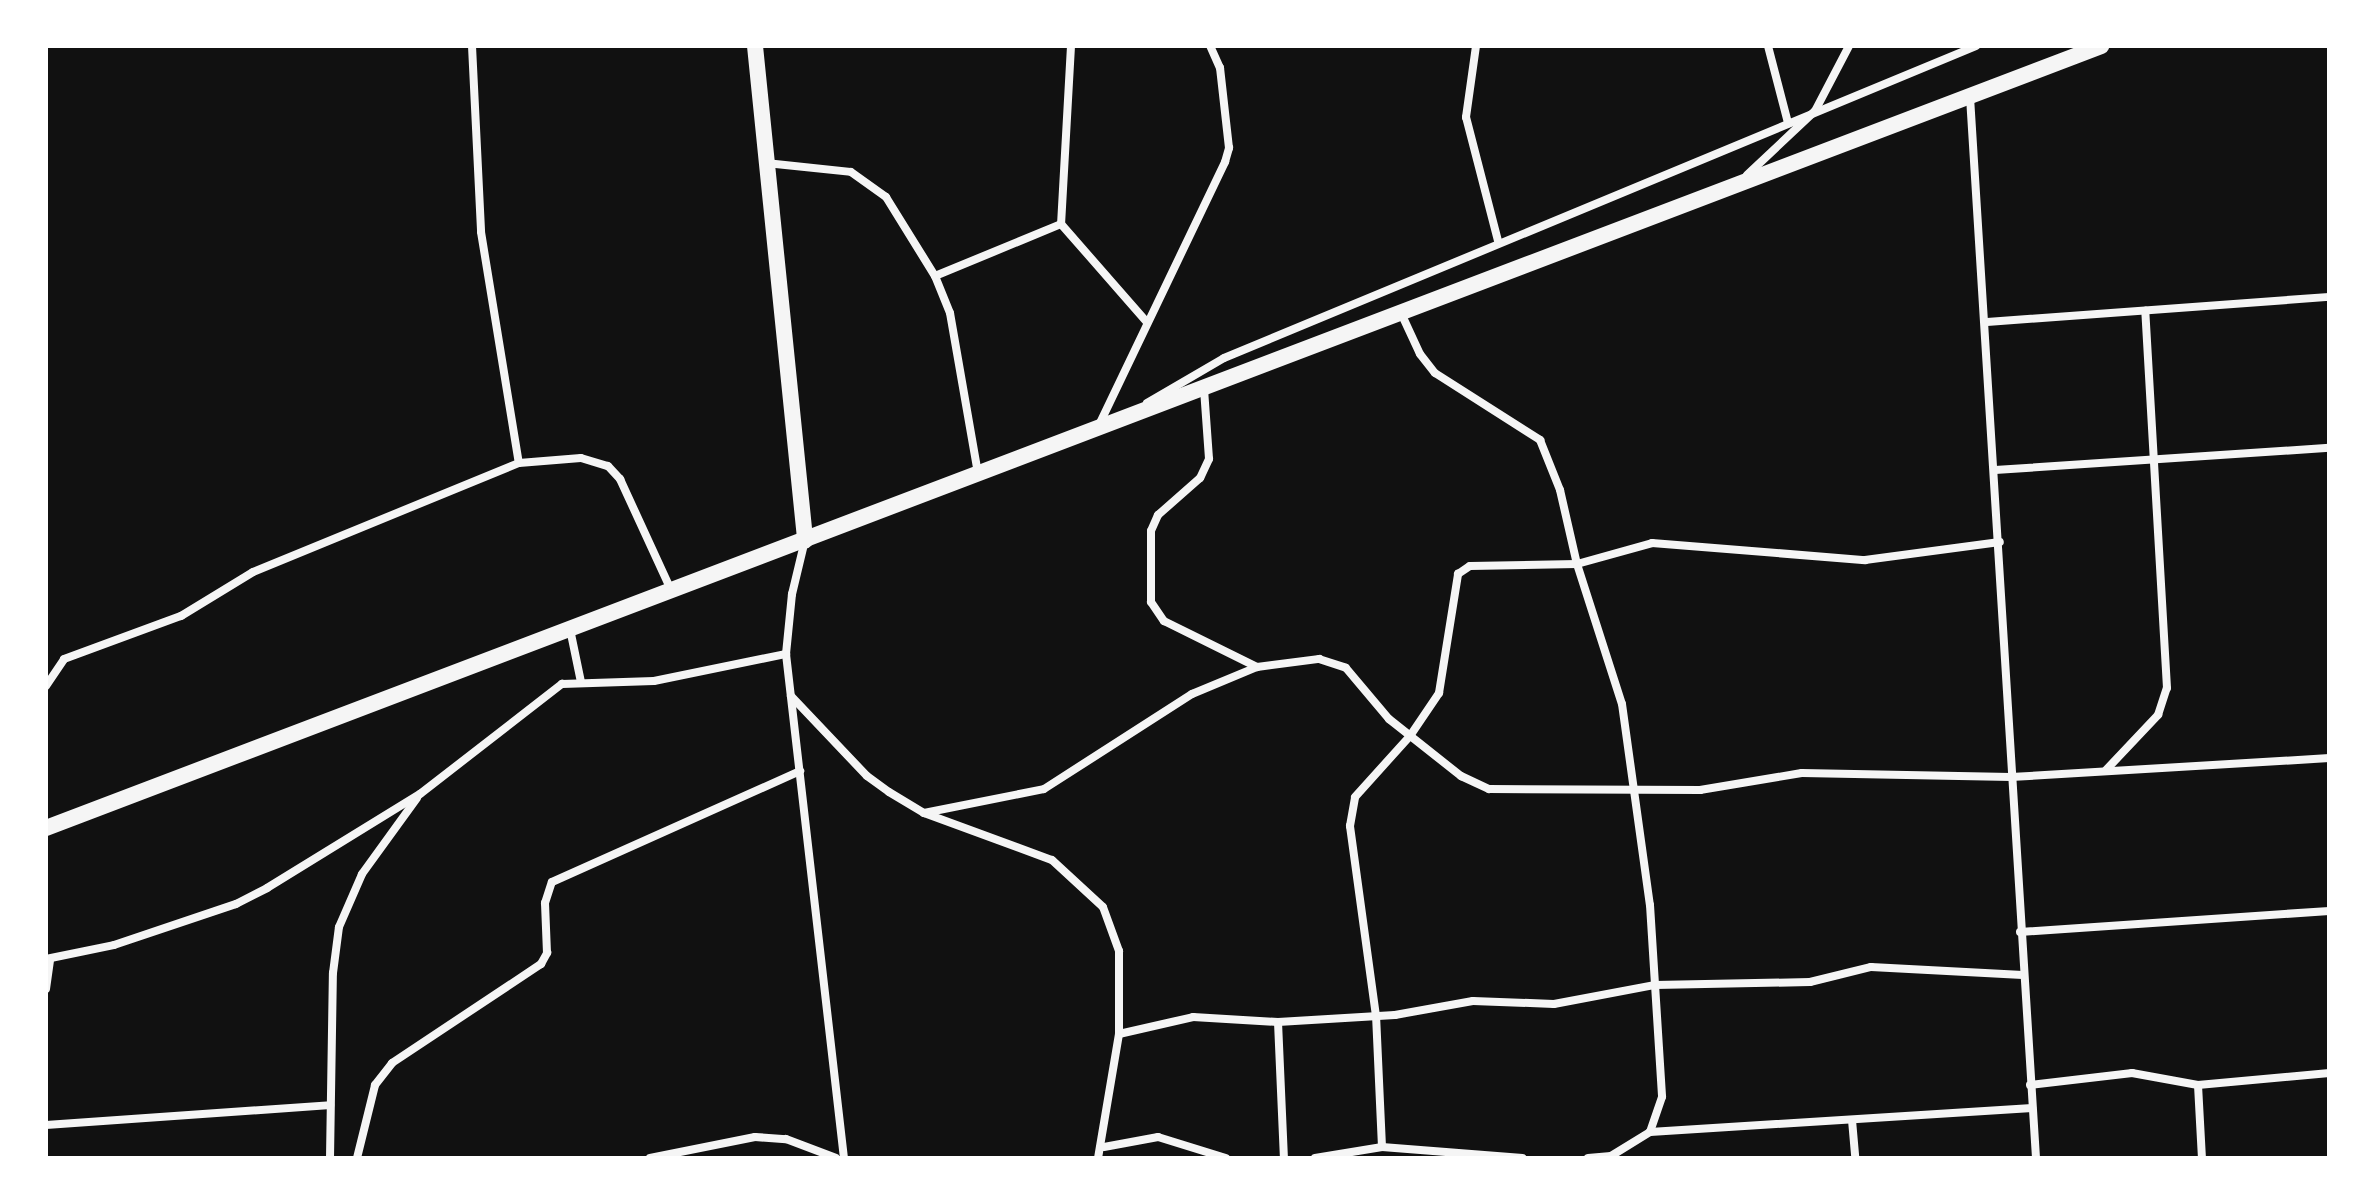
<!DOCTYPE html>
<style>
body{margin:0}
#map{position:relative;width:2375px;height:1204px;overflow:hidden;background:#111;font-family:"DejaVu Sans",sans-serif}
div>[style]{position:absolute}
.minor>*{height:8px;margin:-4px;padding:0 4px;transform-origin:4px;border-radius:4px;background:#f5f5f5}
.trunk>*{height:16px;margin:-8px;padding:0 8px;transform-origin:8px;border-radius:8px;background:#f5f5f5}
span{translate:-50% -50%;white-space:nowrap;text-align:center;line-height:1.15;-webkit-text-stroke:6px #fff;paint-order:stroke}
.frame{position:absolute;inset:0;border:48px solid #fff;pointer-events:none}
</style>
<div id="map">
<div class="minor">
<i style="left:472px;top:46px;width:186px;rotate:87.2deg"></i>
<i style="left:481px;top:232px;width:234px;rotate:80.7deg"></i>
<i style="left:1071px;top:46px;width:178px;rotate:93.2deg"></i>
<i style="left:1061px;top:224px;width:129px;rotate:48.8deg"></i>
<i style="left:1476px;top:46px;width:72px;rotate:98deg"></i>
<i style="left:1466px;top:117px;width:128px;rotate:75.5deg"></i>
<i style="left:1768px;top:46px;width:80px;rotate:75.4deg"></i>
<i style="left:1970px;top:97px;width:1063px;rotate:86.44deg"></i>
<i style="left:766px;top:163px;width:85px;rotate:6deg"></i>
<i style="left:851px;top:172px;width:43px;rotate:35.5deg"></i>
<i style="left:886px;top:197px;width:93px;rotate:58.2deg"></i>
<i style="left:935px;top:276px;width:40px;rotate:68deg"></i>
<i style="left:950px;top:313px;width:162px;rotate:80.1deg"></i>
<i style="left:1747px;top:175px;width:93px;rotate:-43.3deg"></i>
<i style="left:1815px;top:111px;width:73px;rotate:-62.4deg"></i>
<i style="left:935px;top:276px;width:136px;rotate:-22.4deg"></i>
<i style="left:1401px;top:313px;width:45px;rotate:65.1deg"></i>
<i style="left:1420px;top:354px;width:24px;rotate:52deg"></i>
<i style="left:1435px;top:373px;width:125px;rotate:32.5deg"></i>
<i style="left:1540px;top:440px;width:54px;rotate:68.2deg"></i>
<i style="left:1560px;top:490px;width:76px;rotate:77.1deg"></i>
<i style="left:1577px;top:564px;width:147px;rotate:72.2deg"></i>
<i style="left:1622px;top:704px;width:203px;rotate:82.1deg"></i>
<i style="left:1650px;top:905px;width:192px;rotate:86.4deg"></i>
<i style="left:1662px;top:1097px;width:37px;rotate:109deg"></i>
<i style="left:1987px;top:322px;width:343px;rotate:-4.2deg"></i>
<i style="left:1204px;top:389px;width:70px;rotate:85.9deg"></i>
<i style="left:1209px;top:459px;width:21px;rotate:115deg"></i>
<i style="left:1200px;top:478px;width:56px;rotate:138.6deg"></i>
<i style="left:1158px;top:515px;width:17px;rotate:114deg"></i>
<i style="left:1151px;top:531px;width:71px;rotate:90deg"></i>
<i style="left:1151px;top:602px;width:23px;rotate:56deg"></i>
<i style="left:1164px;top:621px;width:104px;rotate:26.3deg"></i>
<i style="left:1147px;top:403px;width:89px;rotate:-30.3deg"></i>
<i style="left:1224px;top:358px;width:814px;rotate:-22.53deg"></i>
<i style="left:1099px;top:425px;width:292px;rotate:-64.4deg"></i>
<i style="left:1225px;top:162px;width:15px;rotate:-74deg"></i>
<i style="left:1229px;top:148px;width:81px;rotate:-96.4deg"></i>
<i style="left:1220px;top:68px;width:24px;rotate:-114deg"></i>
<i style="left:1995px;top:470px;width:335px;rotate:-3.8deg"></i>
<i style="left:805px;top:540px;width:56px;rotate:103.5deg"></i>
<i style="left:792px;top:594px;width:60px;rotate:95.7deg"></i>
<i style="left:786px;top:654px;width:507px;rotate:83.44deg"></i>
<i style="left:570px;top:629px;width:54px;rotate:78.3deg"></i>
<i style="left:46px;top:686px;width:32px;rotate:-56deg"></i>
<i style="left:64px;top:659px;width:125px;rotate:-20.2deg"></i>
<i style="left:181px;top:616px;width:84px;rotate:-31.4deg"></i>
<i style="left:253px;top:572px;width:287px;rotate:-22.3deg"></i>
<i style="left:519px;top:463px;width:62px;rotate:-4.6deg"></i>
<i style="left:581px;top:458px;width:28px;rotate:17deg"></i>
<i style="left:608px;top:466px;width:18px;rotate:47deg"></i>
<i style="left:620px;top:479px;width:122px;rotate:65.3deg"></i>
<i style="left:791px;top:696px;width:110px;rotate:46.5deg"></i>
<i style="left:867px;top:776px;width:27px;rotate:36deg"></i>
<i style="left:889px;top:792px;width:41px;rotate:31deg"></i>
<i style="left:924px;top:813px;width:136px;rotate:20.2deg"></i>
<i style="left:1052px;top:860px;width:69px;rotate:42.7deg"></i>
<i style="left:1103px;top:907px;width:47px;rotate:70deg"></i>
<i style="left:1119px;top:951px;width:83px;rotate:90deg"></i>
<i style="left:1119px;top:1034px;width:126px;rotate:99.6deg"></i>
<i style="left:2106px;top:770px;width:76px;rotate:-46.6deg"></i>
<i style="left:2158px;top:715px;width:28px;rotate:-72deg"></i>
<i style="left:2167px;top:688px;width:378px;rotate:-93.3deg"></i>
<i style="left:924px;top:813px;width:122px;rotate:-11.3deg"></i>
<i style="left:1044px;top:789px;width:176px;rotate:-32.7deg"></i>
<i style="left:1192px;top:694px;width:70px;rotate:-22.6deg"></i>
<i style="left:1257px;top:667px;width:63px;rotate:-7.4deg"></i>
<i style="left:1319px;top:659px;width:28px;rotate:18deg"></i>
<i style="left:1346px;top:668px;width:67px;rotate:49.9deg"></i>
<i style="left:1389px;top:719px;width:92px;rotate:38.4deg"></i>
<i style="left:1461px;top:776px;width:31px;rotate:25deg"></i>
<i style="left:1489px;top:789px;width:211px;rotate:0.3deg"></i>
<i style="left:1700px;top:790px;width:103px;rotate:-9.5deg"></i>
<i style="left:1802px;top:773px;width:209px;rotate:1.1deg"></i>
<i style="left:2011px;top:777px;width:319px;rotate:-3.4deg"></i>
<i style="left:2020px;top:932px;width:310px;rotate:-3.9deg"></i>
<i style="left:46px;top:959px;width:69px;rotate:-11.6deg"></i>
<i style="left:114px;top:945px;width:129px;rotate:-18.6deg"></i>
<i style="left:236px;top:904px;width:35px;rotate:-27deg"></i>
<i style="left:267px;top:888px;width:180px;rotate:-31.6deg"></i>
<i style="left:420px;top:794px;width:180px;rotate:-37.8deg"></i>
<i style="left:562px;top:684px;width:92px;rotate:-1.9deg"></i>
<i style="left:654px;top:681px;width:135px;rotate:-11.6deg"></i>
<i style="left:46px;top:989px;width:28px;rotate:-82deg"></i>
<i style="left:1278px;top:1022px;width:136px;rotate:87.5deg"></i>
<i style="left:1119px;top:1034px;width:76px;rotate:-12.9deg"></i>
<i style="left:1193px;top:1017px;width:85px;rotate:3.4deg"></i>
<i style="left:1278px;top:1022px;width:117px;rotate:-3.4deg"></i>
<i style="left:1395px;top:1015px;width:79px;rotate:-10.2deg"></i>
<i style="left:1473px;top:1001px;width:81px;rotate:2.1deg"></i>
<i style="left:1554px;top:1004px;width:103px;rotate:-10.7deg"></i>
<i style="left:1655px;top:985px;width:155px;rotate:-1.1deg"></i>
<i style="left:1810px;top:982px;width:63px;rotate:-13.8deg"></i>
<i style="left:1871px;top:967px;width:152px;rotate:3deg"></i>
<i style="left:2030px;top:1085px;width:103px;rotate:-6.7deg"></i>
<i style="left:2132px;top:1073px;width:67px;rotate:10.3deg"></i>
<i style="left:2198px;top:1085px;width:73px;rotate:86.9deg"></i>
<i style="left:2198px;top:1085px;width:132px;rotate:-5.2deg"></i>
<i style="left:1852px;top:1120px;width:38px;rotate:85deg"></i>
<i style="left:46px;top:1125px;width:285px;rotate:-4deg"></i>
<i style="left:1104px;top:1147px;width:55px;rotate:-10.5deg"></i>
<i style="left:1158px;top:1137px;width:71px;rotate:17.2deg"></i>
<i style="left:1382px;top:1147px;width:131px;rotate:-92.6deg"></i>
<i style="left:1376px;top:1016px;width:192px;rotate:-97.8deg"></i>
<i style="left:1350px;top:826px;width:29px;rotate:-80deg"></i>
<i style="left:1355px;top:797px;width:82px;rotate:-48deg"></i>
<i style="left:1410px;top:736px;width:52px;rotate:-56deg"></i>
<i style="left:1439px;top:693px;width:121px;rotate:-80.9deg"></i>
<i style="left:1458px;top:574px;width:14px;rotate:-34deg"></i>
<i style="left:1470px;top:566px;width:107px;rotate:-1.1deg"></i>
<i style="left:1577px;top:564px;width:78px;rotate:-15.6deg"></i>
<i style="left:1652px;top:543px;width:214px;rotate:4.6deg"></i>
<i style="left:1865px;top:560px;width:136px;rotate:-7.6deg"></i>
<i style="left:330px;top:1158px;width:185px;rotate:-89.1deg"></i>
<i style="left:333px;top:973px;width:46px;rotate:-82.6deg"></i>
<i style="left:339px;top:927px;width:58px;rotate:-66.5deg"></i>
<i style="left:362px;top:874px;width:94px;rotate:-54.1deg"></i>
<i style="left:357px;top:1158px;width:75px;rotate:-76.1deg"></i>
<i style="left:375px;top:1085px;width:28px;rotate:-52deg"></i>
<i style="left:392px;top:1063px;width:179px;rotate:-33.6deg"></i>
<i style="left:541px;top:964px;width:13px;rotate:-61deg"></i>
<i style="left:547px;top:953px;width:50px;rotate:-92.3deg"></i>
<i style="left:545px;top:903px;width:22px;rotate:-72deg"></i>
<i style="left:552px;top:882px;width:272px;rotate:-24.1deg"></i>
<i style="left:650px;top:1158px;width:107px;rotate:-11.3deg"></i>
<i style="left:755px;top:1137px;width:31px;rotate:4deg"></i>
<i style="left:786px;top:1139px;width:53px;rotate:20.8deg"></i>
<i style="left:1315px;top:1158px;width:68px;rotate:-9.3deg"></i>
<i style="left:1382px;top:1147px;width:141px;rotate:4.5deg"></i>
<i style="left:1588px;top:1158px;width:23px;rotate:-5deg"></i>
<i style="left:1611px;top:1156px;width:46px;rotate:-31.6deg"></i>
<i style="left:1650px;top:1132px;width:383px;rotate:-3.6deg"></i>
</div>
<div class="trunk">
<i style="left:755px;top:46px;width:497px;rotate:84.2deg"></i>
<i style="left:46px;top:828px;width:2199px;rotate:-20.83deg"></i>
</div>
<div class="frame"></div>
</div>
